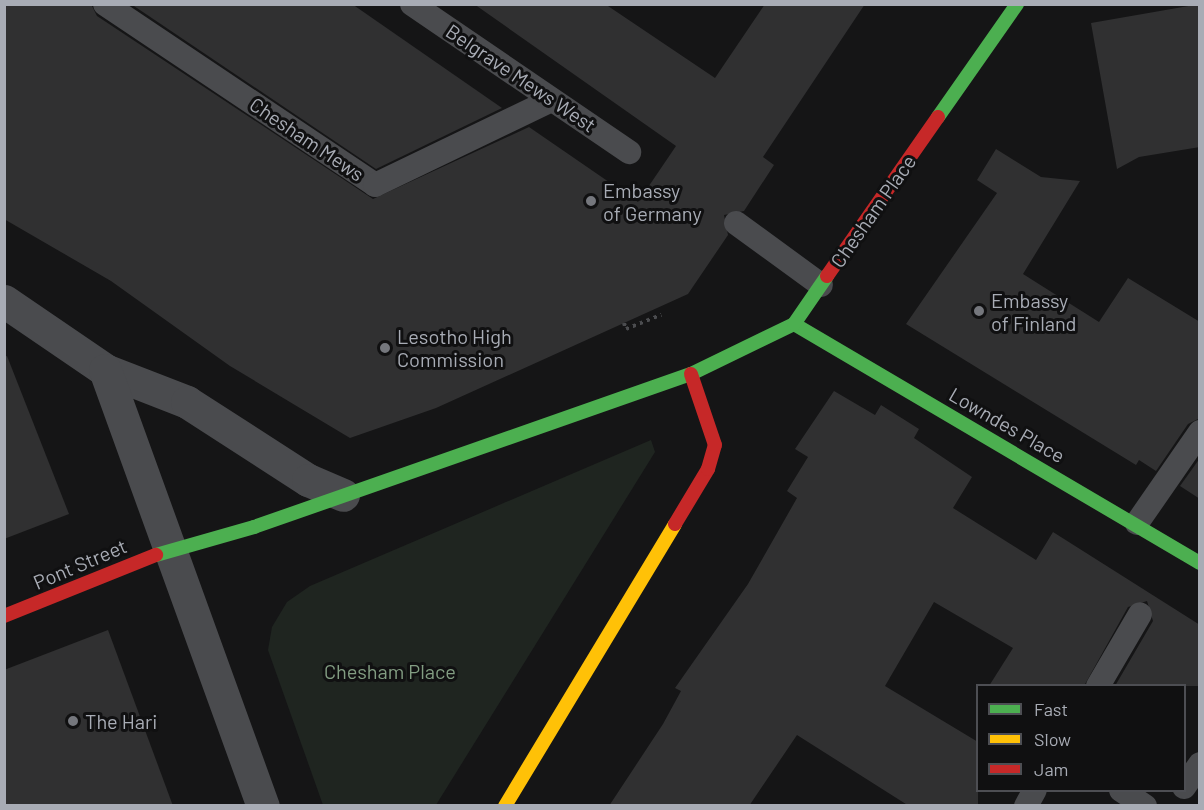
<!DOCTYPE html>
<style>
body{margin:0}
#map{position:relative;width:1204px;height:810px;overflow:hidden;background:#151516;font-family:Barlow,sans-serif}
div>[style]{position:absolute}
.green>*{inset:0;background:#1f2520}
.building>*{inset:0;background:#303031}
.path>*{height:4px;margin-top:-2px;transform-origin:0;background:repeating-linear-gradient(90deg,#4b4c4f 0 3px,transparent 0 7.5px)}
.lane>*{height:24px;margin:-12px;padding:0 12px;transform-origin:12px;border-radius:12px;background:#4a4b4e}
.street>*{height:33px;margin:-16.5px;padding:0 16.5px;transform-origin:16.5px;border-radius:16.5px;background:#4a4b4e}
.fast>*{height:14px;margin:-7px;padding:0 7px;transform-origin:7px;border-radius:7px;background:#4caf50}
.slow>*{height:14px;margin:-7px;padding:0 7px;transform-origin:7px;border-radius:7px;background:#ffc107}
.jam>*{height:14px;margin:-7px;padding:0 7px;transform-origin:7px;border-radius:7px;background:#c62828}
.dots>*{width:16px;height:16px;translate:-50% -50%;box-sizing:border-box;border:3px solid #101011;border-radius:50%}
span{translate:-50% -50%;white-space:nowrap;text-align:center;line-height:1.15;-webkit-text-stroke:6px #101011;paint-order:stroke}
.street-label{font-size:20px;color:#a8acb5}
.poi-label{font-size:20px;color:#a8acb5}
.left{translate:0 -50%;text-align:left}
.park-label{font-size:20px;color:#829d82}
.frame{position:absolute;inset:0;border:6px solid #a8acb5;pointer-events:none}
.legend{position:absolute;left:976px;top:684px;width:210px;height:108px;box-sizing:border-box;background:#101011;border:2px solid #4d4e53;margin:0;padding:8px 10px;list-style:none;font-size:18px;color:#a8acb5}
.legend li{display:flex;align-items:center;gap:12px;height:30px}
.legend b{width:30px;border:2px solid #4d4e53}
</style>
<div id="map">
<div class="green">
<i style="clip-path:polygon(651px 440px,655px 452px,436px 805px,323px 805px,268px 650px,272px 627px,287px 602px,310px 586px)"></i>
</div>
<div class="building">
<i style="clip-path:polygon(4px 4px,91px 4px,97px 16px,373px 199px,529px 127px,638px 202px,676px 146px,474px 4px,605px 4px,715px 78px,765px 4px,865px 4px,763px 157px,774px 165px,744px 211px,724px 215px,728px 235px,688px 294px,436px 408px,350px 438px,230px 366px,111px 281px,4px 219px)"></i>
<i style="clip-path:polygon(131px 4px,352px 4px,502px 108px,376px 169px)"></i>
<i style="clip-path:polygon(1200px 4px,1200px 147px,1139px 157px,1117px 169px,1091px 23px)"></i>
<i style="clip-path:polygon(996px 149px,1041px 177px,1080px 181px,1023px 274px,1099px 322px,1128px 278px,1200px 322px,1200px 418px,1188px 424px,1156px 471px,1139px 460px,1136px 465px,906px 324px,997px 193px,977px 180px)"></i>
<i style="clip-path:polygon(7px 356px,69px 514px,4px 539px,4px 357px)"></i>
<i style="clip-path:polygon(834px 391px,875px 415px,881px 405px,919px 429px,914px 438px,972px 477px,953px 508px,1036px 560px,1053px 532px,1200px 625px,1200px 686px,1115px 686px,1153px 621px,1147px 601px,1128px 607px,1084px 686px,989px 686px,1013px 648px,934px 602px,885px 686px,978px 742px,978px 806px,909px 806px,797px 735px,749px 806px,609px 806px,663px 724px,681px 691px,675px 688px,748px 584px,797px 498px,787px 491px,808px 457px,795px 449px)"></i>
<i style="clip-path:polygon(1200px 458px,1200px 499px,1180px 486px)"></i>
<i style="clip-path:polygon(108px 630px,173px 806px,4px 806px,4px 670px)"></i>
</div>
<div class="path">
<i style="left:624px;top:323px;width:6px;rotate:72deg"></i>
<i style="left:626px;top:329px;width:38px;rotate:-22deg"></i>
</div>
<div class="lane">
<i style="left:105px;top:4px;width:325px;rotate:33.8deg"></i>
<i style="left:375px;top:185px;width:196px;rotate:-25.7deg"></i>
<i style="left:412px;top:4px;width:263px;rotate:34.3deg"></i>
<i style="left:736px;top:223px;width:105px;rotate:36.1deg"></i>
<i style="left:1137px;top:523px;width:111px;rotate:-55.3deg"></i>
<i style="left:1098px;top:686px;width:83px;rotate:-59.7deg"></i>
<i style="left:1184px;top:787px;width:28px;rotate:-55deg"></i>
<i style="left:1121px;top:790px;width:29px;rotate:34deg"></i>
<i style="left:1026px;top:806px;width:18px;rotate:-61deg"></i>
</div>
<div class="street">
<i style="left:4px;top:301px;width:122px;rotate:34.3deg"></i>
<i style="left:105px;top:370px;width:88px;rotate:21.3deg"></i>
<i style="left:187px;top:402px;width:144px;rotate:32.8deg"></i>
<i style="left:308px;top:480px;width:38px;rotate:23deg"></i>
<i style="left:105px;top:370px;width:464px;rotate:70.1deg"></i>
</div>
<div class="fast">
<i style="left:938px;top:117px;width:138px;rotate:-55deg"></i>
<i style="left:794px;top:324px;width:471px;rotate:30.5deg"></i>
<i style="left:156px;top:555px;width:102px;rotate:-15.9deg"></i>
<i style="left:254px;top:527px;width:463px;rotate:-19.3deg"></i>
<i style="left:691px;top:374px;width:114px;rotate:-25.9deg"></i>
<i style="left:794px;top:324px;width:58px;rotate:-55.5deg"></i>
</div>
<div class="slow">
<i style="left:505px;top:806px;width:329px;rotate:-58.9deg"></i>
</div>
<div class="jam">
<i style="left:827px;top:276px;width:194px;rotate:-55.1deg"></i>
<i style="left:675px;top:524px;width:64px;rotate:-59deg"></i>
<i style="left:708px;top:469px;width:25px;rotate:-74deg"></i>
<i style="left:715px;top:445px;width:75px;rotate:-108.7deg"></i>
<i style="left:4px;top:616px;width:164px;rotate:-21.9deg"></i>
</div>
<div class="dots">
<i style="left:591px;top:201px;background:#75777d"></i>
<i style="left:979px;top:311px;background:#75777d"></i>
<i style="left:385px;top:348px;background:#75777d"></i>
<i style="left:73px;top:721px;background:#75777d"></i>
</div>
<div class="street-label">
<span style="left:521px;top:78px;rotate:34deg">Belgrave Mews West</span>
<span style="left:307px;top:139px;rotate:34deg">Chesham Mews</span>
<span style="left:873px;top:211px;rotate:-55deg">Chesham Place</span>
<span style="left:1007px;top:425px;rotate:30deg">Lowndes Place</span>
<span style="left:80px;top:564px;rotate:-23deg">Pont Street</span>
</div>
<div class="poi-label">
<span class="left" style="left:603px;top:202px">Embassy<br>of Germany</span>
<span class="left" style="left:991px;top:312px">Embassy<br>of Finland</span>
<span class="left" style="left:397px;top:348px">Lesotho High<br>Commission</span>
<span class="left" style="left:85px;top:721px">The Hari</span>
</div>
<div class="park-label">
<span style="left:390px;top:671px">Chesham Place</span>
</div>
<div class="frame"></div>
<ul class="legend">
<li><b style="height:8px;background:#4caf50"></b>Fast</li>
<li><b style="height:8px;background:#ffc107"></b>Slow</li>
<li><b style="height:8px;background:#c62828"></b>Jam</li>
</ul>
</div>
